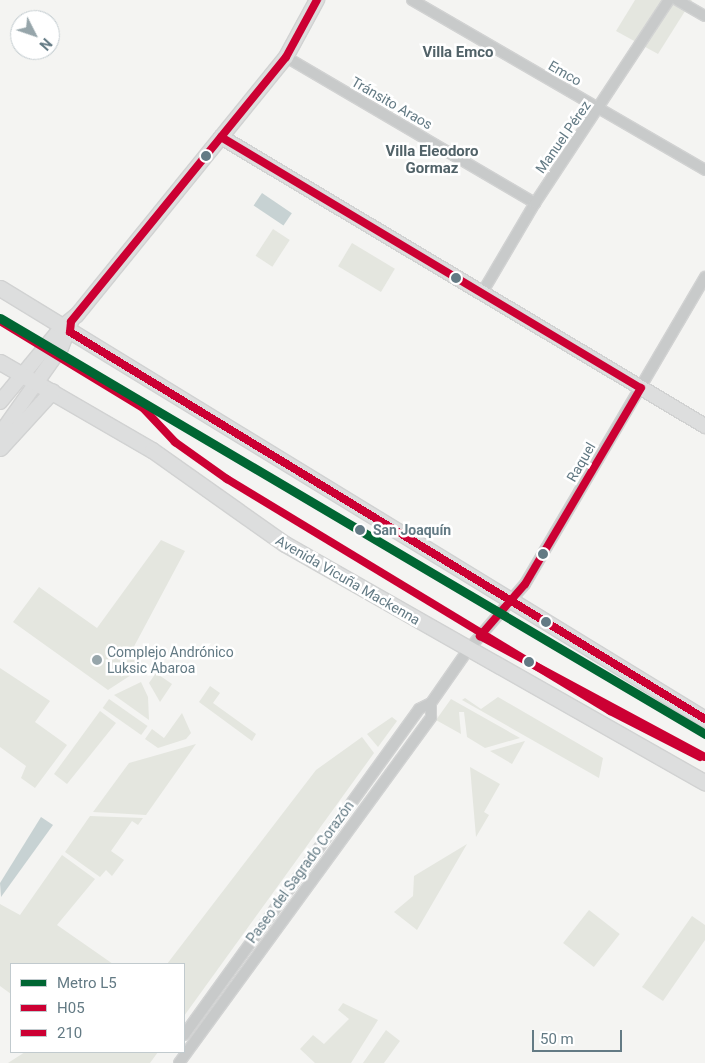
<!DOCTYPE html>
<meta charset="utf-8">
<style>
body{margin:0}
#map{position:relative;width:705px;height:1063px;overflow:hidden;background:#f4f4f2;font-family:Roboto,sans-serif}
div>[style]{position:absolute}
.green>*{inset:0;background:#e4e6df;transform-origin:0 0}
.water>*{inset:0;background:#c7d2d3;transform-origin:0 0}
.roads{filter:drop-shadow(1px 0 #d1d2d2) drop-shadow(-1px 0 #d1d2d2) drop-shadow(0 1px #d1d2d2) drop-shadow(0 -1px #d1d2d2)}
.street>*{height:10px;margin:-5px;padding:0 5px;transform-origin:5px;border-radius:5px;background:#c8caca}
.secondary>*{height:14px;margin:-7px;padding:0 7px;transform-origin:7px;border-radius:7px;background:#dddede}
.primary>*{height:15px;margin:-7.5px;padding:0 7.5px;transform-origin:7.5px;border-radius:7.5px;background:#dddede}
.bus-1>*{height:8px;margin:-4px;padding:0 4px;transform-origin:4px;border-radius:4px;background:#c03}
.bus-2>*{height:8px;margin:-4px;padding:0 4px;transform-origin:4px;border-radius:4px;background:#c03}
.metro-1>*{height:9px;margin:-4.5px;padding:0 4.5px;transform-origin:4.5px;border-radius:4.5px;background:#063}
.dots>*{width:14px;height:14px;translate:-50% -50%;box-sizing:border-box;border:2px solid #fff;border-radius:50%}
span{translate:-50% -50%;white-space:nowrap;text-align:center;line-height:1.15;-webkit-text-stroke:5px #fff;paint-order:stroke}
.street-label{font-size:14px;color:#637a84}
.stop-label{font-size:14px;color:#637a84;font-weight:700}
.left{translate:0 -50%;text-align:left}
.poi-label{font-size:14px;color:#637a84}
.neighbourhood-label{font-size:15px;color:#516268;font-weight:700}
.legend{position:absolute;left:10px;top:963px;width:175px;height:90px;box-sizing:border-box;background:#fff;border:1px solid #c1cace;margin:0;padding:6px 9px;list-style:none;font-size:15px;color:#637a84}
.legend li{display:flex;align-items:center;gap:10px;height:25px}
.legend b{width:25px;border:1px solid #c1cace}
.north{position:absolute;left:10px;top:10px;width:50px;height:50px;box-sizing:border-box;background:#fff;border:1px solid #c1cace;border-radius:50%;rotate:131deg;font-size:14px;font-weight:700;line-height:20px;text-align:center;color:#637a84}
.north::after{content:'';display:block;margin:auto;width:18px;height:22px;background:#96a5aa;clip-path:polygon(50% 0,100% 100%,50% 72%,0 100%)}
.scale{position:absolute;left:532px;top:1030px;width:90px;height:22px;box-sizing:border-box;border:2px solid #637a84;border-top:0;padding-left:6px;font-size:15px;line-height:18px;white-space:nowrap;color:#637a84;-webkit-text-stroke:4px #fff;paint-order:stroke}
</style>
<div id="map">
<div class="green">
<i style="clip-path:polygon(635px 0,692px 0,658px 54px,616px 31px)"></i>
<i style="left:273px;top:229px;width:20px;height:32px;rotate:33deg"></i>
<i style="left:352px;top:243px;width:50px;height:27px;rotate:31deg"></i>
<i style="clip-path:polygon(161px 540px,185px 551px,130px 654px,145px 666px,108px 690px,13px 622px,39px 587px,97px 628px)"></i>
<i style="clip-path:polygon(0 668px,50px 701px,35px 722px,67px 745px,35px 788px,21px 778px,26px 766px,0 747px)"></i>
<i style="clip-path:polygon(156px 673px,172px 684px,160px 702px,149px 683px)"></i>
<i style="clip-path:polygon(141px 682px,148px 697px,149px 720px,114px 695px)"></i>
<i style="clip-path:polygon(210px 686px,220px 693px,213px 703px,256px 734px,252px 741px,199px 702px)"></i>
<i style="clip-path:polygon(498px 697px,603px 758px,599px 778px,462px 700px,465px 698px,481px 709px)"></i>
<i style="left:109px;top:699px;width:47px;height:11px;rotate:35deg"></i>
<i style="clip-path:polygon(451px 699px,520px 738px,485px 748px,467px 737px,464px 712px,459px 712px,461px 734px,436px 720px)"></i>
<i style="clip-path:polygon(100px 711px,116px 723px,67px 784px,54px 774px)"></i>
<i style="clip-path:polygon(182px 713px,191px 733px,186px 739px,158px 748px,145px 739px,152px 729px,164px 738px)"></i>
<i style="clip-path:polygon(392px 717px,397px 721px,378px 747px,367px 734px)"></i>
<i style="clip-path:polygon(362px 737px,374px 753px,184px 1016px,184px 964px,167px 964px,316px 770px)"></i>
<i style="clip-path:polygon(525px 741px,512px 764px,490px 751px)"></i>
<i style="clip-path:polygon(196px 744px,146px 815px,93px 812px,129px 763px)"></i>
<i style="clip-path:polygon(470px 767px,500px 784px,484px 812px,489px 815px,476px 837px)"></i>
<i style="clip-path:polygon(90px 816px,143px 818px,138px 825px,132px 821px,111px 851px,124px 860px,112px 876px,106px 870px,100px 877px,65px 852px)"></i>
<i style="clip-path:polygon(467px 844px,417px 930px,394px 912px,413px 896px,414px 876px)"></i>
<i style="clip-path:polygon(62px 855px,95px 879px,57px 925px,113px 964px,11px 964px,11px 994px,0 986px,0 904px,20px 915px)"></i>
<i style="left:589px;top:910px;width:39px;height:42px;rotate:38deg"></i>
<i style="clip-path:polygon(692px 916px,705px 925px,705px 940px,663px 1001px,642px 987px)"></i>
<i style="clip-path:polygon(343px 1003px,378px 1020px,351px 1063px,315px 1063px,300px 1049px,313px 1035px,324px 1044px,349px 1019px,338px 1010px)"></i>
<i style="clip-path:polygon(386px 1030px,400px 1041px,384px 1063px,363px 1063px)"></i>
<i style="clip-path:polygon(25px 1052px,158px 1052px,150px 1063px,8px 1063px)"></i>
</div>
<div class="water">
<i style="left:262px;top:193px;width:36px;height:15px;rotate:34deg"></i>
<i style="clip-path:polygon(41px 817px,53px 825px,1px 897px,0 883px)"></i>
</div>
<div class="roads">
<div class="street">
<i style="left:412px;top:0;width:339px;rotate:30.1deg"></i>
<i style="left:677px;top:0;width:32px;rotate:30deg"></i>
<i style="left:286px;top:57px;width:289px;rotate:30.4deg"></i>
<i style="left:482px;top:293px;width:104px;rotate:-59.5deg"></i>
<i style="left:535px;top:203px;width:243px;rotate:-56.6deg"></i>
<i style="left:184px;top:1035px;width:402px;rotate:-54.2deg"></i>
<i style="left:419px;top:709px;width:13px;rotate:-27deg"></i>
<i style="left:431px;top:703px;width:65px;rotate:-55.1deg"></i>
<i style="left:468px;top:650px;width:87px;rotate:-49.2deg"></i>
<i style="left:525px;top:584px;width:356px;rotate:-59.6deg"></i>
<i style="left:179px;top:1063px;width:428px;rotate:-53.9deg"></i>
<i style="left:431px;top:717px;width:14px;rotate:-90deg"></i>
</div>
<div class="secondary">
<i style="left:221px;top:137px;width:564px;rotate:30.84deg"></i>
<i style="left:0;top:402px;width:97px;rotate:-50.4deg"></i>
<i style="left:62px;top:327px;width:19px;rotate:-39deg"></i>
<i style="left:77px;top:315px;width:332px;rotate:-51deg"></i>
<i style="left:286px;top:57px;width:65px;rotate:-61.5deg"></i>
<i style="left:0;top:434px;width:105px;rotate:-54.7deg"></i>
<i style="left:61px;top:348px;width:28px;rotate:-69deg"></i>
</div>
<div class="primary">
<i style="left:0;top:288px;width:826px;rotate:31.44deg"></i>
<i style="left:0;top:362px;width:176px;rotate:30.1deg"></i>
<i style="left:152px;top:450px;width:163px;rotate:35.3deg"></i>
<i style="left:285px;top:544px;width:483px;rotate:29.6deg"></i>
<i style="left:0;top:448px;width:77px;rotate:-47.6deg"></i>
</div>
</div>
<div class="bus-1">
<i style="left:317px;top:0;width:65px;rotate:118.5deg"></i>
<i style="left:286px;top:57px;width:341px;rotate:129.1deg"></i>
<i style="left:71px;top:322px;width:10px;rotate:96deg"></i>
<i style="left:70px;top:332px;width:744px;rotate:31.36deg"></i>
<i style="left:221px;top:137px;width:489px;rotate:30.9deg"></i>
<i style="left:641px;top:388px;width:228px;rotate:120.6deg"></i>
<i style="left:525px;top:584px;width:69px;rotate:130.9deg"></i>
<i style="left:480px;top:636px;width:255px;rotate:28.3deg"></i>
</div>
<div class="bus-2">
<i style="left:0;top:321px;width:167px;rotate:31.3deg"></i>
<i style="left:143px;top:408px;width:47px;rotate:46.7deg"></i>
<i style="left:175px;top:442px;width:64px;rotate:35.4deg"></i>
<i style="left:227px;top:479px;width:448px;rotate:31.2deg"></i>
<i style="left:610px;top:711px;width:101px;rotate:27.1deg"></i>
</div>
<div class="metro-1">
<i style="left:0;top:318px;width:819px;rotate:30.54deg"></i>
</div>
<div class="dots">
<i style="left:206px;top:156px;background:#637a84"></i>
<i style="left:456px;top:278px;background:#637a84"></i>
<i style="left:360px;top:530px;background:#637a84"></i>
<i style="left:543px;top:554px;background:#637a84"></i>
<i style="left:546px;top:622px;background:#637a84"></i>
<i style="left:97px;top:660px;background:#96a5aa"></i>
<i style="left:529px;top:662px;background:#637a84"></i>
</div>
<div class="street-label">
<span style="left:565px;top:73px;rotate:30deg">Emco</span>
<span style="left:392px;top:103px;rotate:30deg">Tránsito Araos</span>
<span style="left:563px;top:137px;rotate:-55deg">Manuel Pérez</span>
<span style="left:581px;top:462px;rotate:-60deg">Raquel</span>
<span style="left:348px;top:580px;rotate:30deg">Avenida Vicuña Mackenna</span>
<span style="left:300px;top:872px;rotate:-54deg">Paseo del Sagrado Corazón</span>
</div>
<div class="stop-label">
<span class="left" style="left:373px;top:530px">San Joaquín</span>
</div>
<div class="poi-label">
<span class="left" style="left:107px;top:660px">Complejo Andrónico<br>Luksic Abaroa</span>
</div>
<div class="neighbourhood-label">
<span style="left:458px;top:53px">Villa Emco</span>
<span style="left:432px;top:160px">Villa Eleodoro<br>Gormaz</span>
</div>
<ul class="legend">
<li><b style="height:6px;background:#063"></b>Metro L5</li>
<li><b style="height:6px;background:#c03"></b>H05</li>
<li><b style="height:6px;background:#c03"></b>210</li>
</ul>
<div class="north">N</div>
<div class="scale">50 m</div>
</div>
